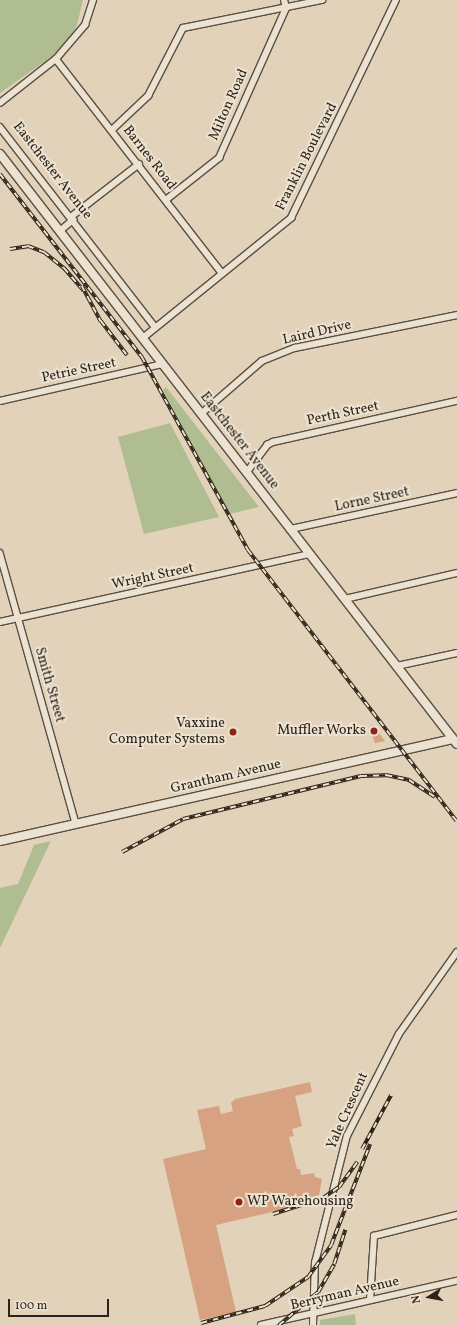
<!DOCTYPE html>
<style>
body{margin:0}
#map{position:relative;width:457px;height:1325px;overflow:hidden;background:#e2d2b9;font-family:Vollkorn,serif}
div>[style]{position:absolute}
.green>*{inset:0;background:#b0bd91}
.building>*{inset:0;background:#d6a281}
.roads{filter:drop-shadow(1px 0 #5a4f40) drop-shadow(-1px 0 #5a4f40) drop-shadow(0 1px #5a4f40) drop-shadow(0 -1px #5a4f40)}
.street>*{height:5.5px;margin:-2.75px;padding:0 2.75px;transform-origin:2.75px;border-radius:2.75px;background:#ece2d2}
.secondary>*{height:8px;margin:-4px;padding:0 4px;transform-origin:4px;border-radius:4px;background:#ece2d2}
.rail>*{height:3.5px;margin-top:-1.75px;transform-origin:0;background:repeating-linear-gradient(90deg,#ece2d2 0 6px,#2d2317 0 12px);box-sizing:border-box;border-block:1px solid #2d2317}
.dots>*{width:11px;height:11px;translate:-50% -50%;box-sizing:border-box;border:2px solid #ece2d2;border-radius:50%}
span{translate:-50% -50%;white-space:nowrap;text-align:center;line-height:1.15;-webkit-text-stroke:4px #ece2d2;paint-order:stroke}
.street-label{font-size:14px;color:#2d2317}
.poi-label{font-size:14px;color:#2d2317}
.right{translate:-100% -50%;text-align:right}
.left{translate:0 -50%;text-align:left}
.north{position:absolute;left:409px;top:1277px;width:40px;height:40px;-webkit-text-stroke:3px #ece2d2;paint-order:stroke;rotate:259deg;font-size:11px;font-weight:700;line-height:16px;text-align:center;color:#2d2317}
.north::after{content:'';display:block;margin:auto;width:14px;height:18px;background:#2d2317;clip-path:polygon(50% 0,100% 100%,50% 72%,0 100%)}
.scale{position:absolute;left:8px;top:1299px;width:101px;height:18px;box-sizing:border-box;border:2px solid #2d2317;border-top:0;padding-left:5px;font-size:12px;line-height:14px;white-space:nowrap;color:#2d2317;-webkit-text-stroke:3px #ece2d2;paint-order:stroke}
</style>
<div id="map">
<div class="green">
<i style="clip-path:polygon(0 0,83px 0,77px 25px,64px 48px,0 93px)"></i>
<i style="clip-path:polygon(166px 387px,259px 507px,229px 514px,163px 390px)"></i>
<i style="clip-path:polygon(170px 423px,219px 517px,144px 534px,118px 437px)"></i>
<i style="clip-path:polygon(51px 841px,0 948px,0 888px,18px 884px,34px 845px)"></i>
<i style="clip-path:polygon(355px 1314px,356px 1325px,320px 1325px,320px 1320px)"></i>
</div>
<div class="building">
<i style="clip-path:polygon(373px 725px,385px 741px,375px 743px,369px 728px)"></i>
<i style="clip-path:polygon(310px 1082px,312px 1092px,295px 1096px,302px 1126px,292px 1129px,294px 1136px,289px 1137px,297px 1169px,300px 1169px,301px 1175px,314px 1173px,315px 1177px,322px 1179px,319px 1195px,304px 1199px,306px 1204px,216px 1225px,236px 1312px,200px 1320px,163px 1159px,206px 1149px,197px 1110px,219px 1106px,221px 1114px,233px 1111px,231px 1103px,235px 1099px)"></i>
</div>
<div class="roads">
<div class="street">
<i style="left:56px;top:59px;width:271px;rotate:52.2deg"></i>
<i style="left:0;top:103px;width:71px;rotate:-38.2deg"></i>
<i style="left:56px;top:59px;width:45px;rotate:-49.5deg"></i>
<i style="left:85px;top:25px;width:26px;rotate:-72deg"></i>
<i style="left:0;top:127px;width:253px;rotate:52.2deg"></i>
<i style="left:112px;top:130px;width:50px;rotate:-43.4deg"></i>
<i style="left:148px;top:96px;width:76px;rotate:-62.8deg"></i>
<i style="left:183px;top:28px;width:142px;rotate:-11.4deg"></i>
<i style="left:166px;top:200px;width:68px;rotate:-38.4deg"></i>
<i style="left:219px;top:158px;width:164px;rotate:-65.9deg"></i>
<i style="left:286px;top:8px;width:8px;rotate:-104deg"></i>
<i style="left:71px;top:217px;width:86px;rotate:-37.9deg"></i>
<i style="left:61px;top:230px;width:16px;rotate:-40deg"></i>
<i style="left:143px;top:338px;width:191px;rotate:-39deg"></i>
<i style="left:291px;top:218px;width:242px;rotate:-64.3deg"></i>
<i style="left:0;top:401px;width:167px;rotate:-12.8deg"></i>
<i style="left:202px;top:413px;width:79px;rotate:-40.9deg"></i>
<i style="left:262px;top:361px;width:35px;rotate:-22deg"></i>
<i style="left:295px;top:348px;width:165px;rotate:-11.5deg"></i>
<i style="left:247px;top:472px;width:34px;rotate:-53deg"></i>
<i style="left:267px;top:445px;width:7px;rotate:-27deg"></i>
<i style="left:273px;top:442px;width:189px;rotate:-12.6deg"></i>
<i style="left:291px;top:529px;width:170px;rotate:-12.2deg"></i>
<i style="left:0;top:553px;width:281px;rotate:74.3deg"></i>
<i style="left:345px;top:599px;width:115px;rotate:-13.1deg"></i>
<i style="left:0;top:622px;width:317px;rotate:-12.4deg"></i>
<i style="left:397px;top:666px;width:61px;rotate:-12.2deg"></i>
<i style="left:370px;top:1300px;width:64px;rotate:-86.4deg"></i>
<i style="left:374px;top:1236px;width:86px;rotate:-14.2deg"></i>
<i style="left:261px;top:1325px;width:201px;rotate:-12.7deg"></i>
<i style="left:313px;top:1325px;width:62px;rotate:-88.2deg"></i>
<i style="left:315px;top:1263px;width:131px;rotate:-75.9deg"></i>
<i style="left:347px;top:1136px;width:114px;rotate:-63deg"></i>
<i style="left:399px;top:1034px;width:100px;rotate:-54.7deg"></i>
</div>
<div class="secondary">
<i style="left:0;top:154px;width:746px;rotate:52.24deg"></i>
<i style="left:0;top:841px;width:464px;rotate:-12.7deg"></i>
</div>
</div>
<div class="rail">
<i style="left:0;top:174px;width:232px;rotate:52.2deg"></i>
<i style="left:142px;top:357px;width:220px;rotate:61.2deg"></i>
<i style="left:248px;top:550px;width:342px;rotate:52.4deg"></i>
<i style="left:10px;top:249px;width:18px;rotate:-9deg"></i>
<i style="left:28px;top:246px;width:17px;rotate:21deg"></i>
<i style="left:44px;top:252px;width:26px;rotate:39deg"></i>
<i style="left:64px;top:268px;width:30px;rotate:49deg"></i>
<i style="left:82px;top:286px;width:40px;rotate:62deg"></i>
<i style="left:101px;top:321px;width:43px;rotate:52.6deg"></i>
<i style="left:122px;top:852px;width:69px;rotate:-28.4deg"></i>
<i style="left:183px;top:819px;width:183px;rotate:-13.6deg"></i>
<i style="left:361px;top:776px;width:25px;rotate:-2deg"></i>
<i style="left:386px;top:775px;width:24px;rotate:12deg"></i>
<i style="left:409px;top:780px;width:31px;rotate:33deg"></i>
<i style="left:362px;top:1149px;width:61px;rotate:-61.8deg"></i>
<i style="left:273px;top:1214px;width:52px;rotate:-17.7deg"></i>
<i style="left:323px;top:1198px;width:19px;rotate:-35deg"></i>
<i style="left:339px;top:1187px;width:31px;rotate:-54deg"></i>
<i style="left:201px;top:1323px;width:66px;rotate:-14.9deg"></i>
<i style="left:265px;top:1306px;width:52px;rotate:-34deg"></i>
<i style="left:308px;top:1277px;width:39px;rotate:-54deg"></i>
<i style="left:331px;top:1245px;width:108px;rotate:-68.9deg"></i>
<i style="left:279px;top:1325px;width:51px;rotate:-40.2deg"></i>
<i style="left:318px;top:1292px;width:32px;rotate:-60deg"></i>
<i style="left:334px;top:1264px;width:36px;rotate:-72deg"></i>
</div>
<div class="dots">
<i style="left:374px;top:731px;background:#8f2418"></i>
<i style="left:233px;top:732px;background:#8f2418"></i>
<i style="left:239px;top:1202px;background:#8f2418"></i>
</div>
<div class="street-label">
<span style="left:229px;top:105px;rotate:-66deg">Milton Road</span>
<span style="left:307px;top:157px;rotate:-63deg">Franklin Boulevard</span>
<span style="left:149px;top:158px;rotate:52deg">Barnes Road</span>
<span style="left:52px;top:171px;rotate:52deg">Eastchester Avenue</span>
<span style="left:317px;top:333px;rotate:-13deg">Laird Drive</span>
<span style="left:79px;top:371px;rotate:-12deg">Petrie Street</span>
<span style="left:343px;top:414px;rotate:-12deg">Perth Street</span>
<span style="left:239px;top:441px;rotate:52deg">Eastchester Avenue</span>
<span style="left:372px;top:500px;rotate:-12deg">Lorne Street</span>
<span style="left:153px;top:577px;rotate:-12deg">Wright Street</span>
<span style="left:49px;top:685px;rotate:74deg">Smith Street</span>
<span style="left:226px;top:777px;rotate:-13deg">Grantham Avenue</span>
<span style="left:348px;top:1111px;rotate:-66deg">Yale Crescent</span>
<span style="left:345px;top:1294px;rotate:-13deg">Berryman Avenue</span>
</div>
<div class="poi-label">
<span class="right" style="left:225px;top:732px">Vaxxine<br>Computer Systems</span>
<span class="right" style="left:366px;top:731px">Muffler Works</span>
<span class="left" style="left:247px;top:1202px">WP Warehousing</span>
</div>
<div class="north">N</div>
<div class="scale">100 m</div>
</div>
